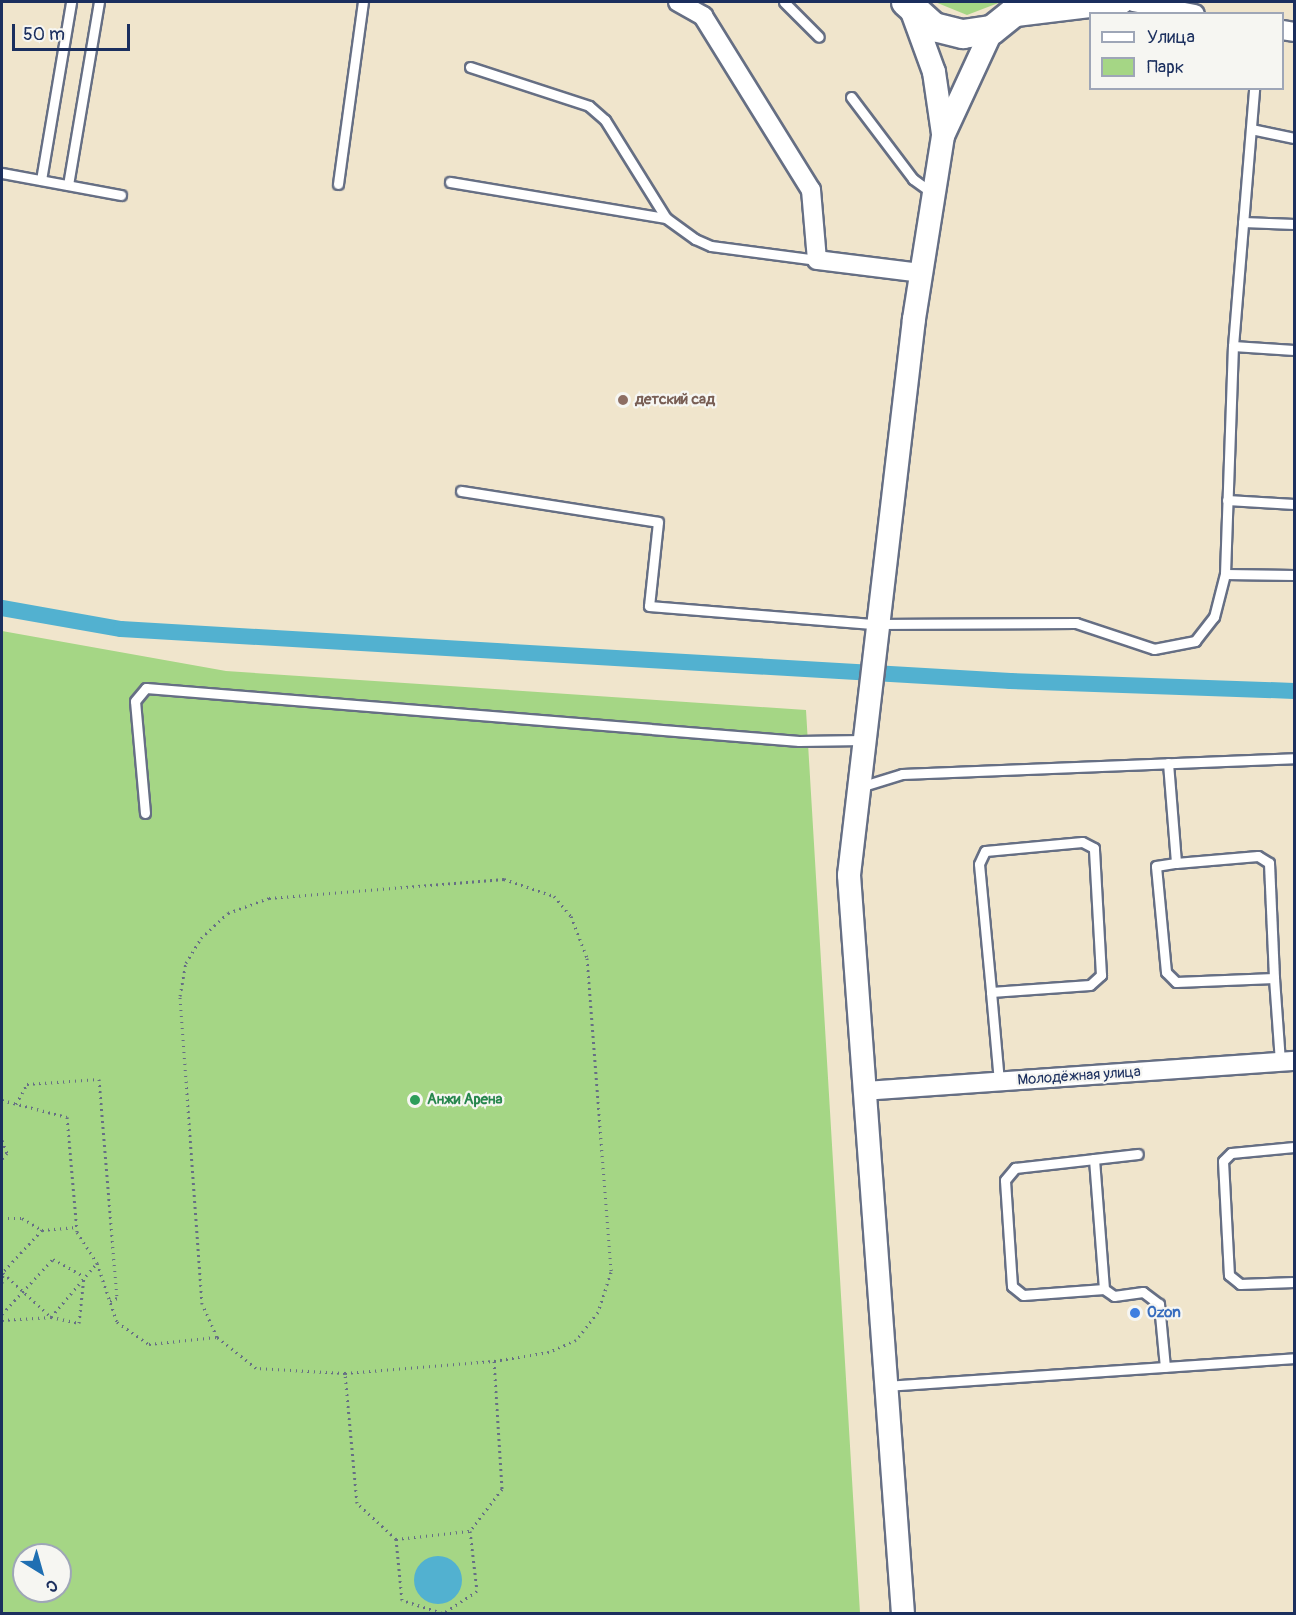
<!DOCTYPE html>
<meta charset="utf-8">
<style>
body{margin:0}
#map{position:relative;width:1296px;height:1615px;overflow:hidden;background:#f0e5cc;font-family:Pangolin,sans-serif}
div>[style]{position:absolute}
.green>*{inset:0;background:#a5d685}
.water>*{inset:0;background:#52b1d0}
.round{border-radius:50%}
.canal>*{height:16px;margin:-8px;padding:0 8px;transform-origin:8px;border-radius:8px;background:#52b1d0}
.path>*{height:3px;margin-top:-1.5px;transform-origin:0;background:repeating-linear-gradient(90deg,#666f84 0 1.5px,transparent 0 6px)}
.roads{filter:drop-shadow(2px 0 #666f84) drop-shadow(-2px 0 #666f84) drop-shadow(0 2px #666f84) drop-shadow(0 -2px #666f84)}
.service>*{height:9px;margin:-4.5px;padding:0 4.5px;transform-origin:4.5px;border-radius:4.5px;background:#fff}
.minor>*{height:18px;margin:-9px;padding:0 9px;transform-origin:9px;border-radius:9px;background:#fff}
.tertiary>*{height:22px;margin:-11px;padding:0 11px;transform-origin:11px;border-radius:11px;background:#fff}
.primary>*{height:28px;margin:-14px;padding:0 14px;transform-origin:14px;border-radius:14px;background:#fff}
.dots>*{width:16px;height:16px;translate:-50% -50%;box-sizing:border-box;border:3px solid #f6f6f2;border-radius:50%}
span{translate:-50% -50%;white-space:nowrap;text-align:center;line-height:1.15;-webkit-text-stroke:4.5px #f6f6f2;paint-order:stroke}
.education-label{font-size:15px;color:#785e54;font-weight:700}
.left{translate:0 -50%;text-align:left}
.street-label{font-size:15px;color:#1b2f5e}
.leisure-label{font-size:15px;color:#27864d;font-weight:700}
.shop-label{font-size:15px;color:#366cbe;font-weight:700}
.frame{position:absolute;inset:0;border:3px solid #1b2f5e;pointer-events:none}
.legend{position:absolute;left:1089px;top:12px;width:195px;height:78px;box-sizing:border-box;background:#f6f6f2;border:2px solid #9ea6b7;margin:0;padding:8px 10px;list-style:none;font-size:18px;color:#1b2f5e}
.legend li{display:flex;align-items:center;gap:12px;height:30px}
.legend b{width:30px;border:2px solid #9ea6b7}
.north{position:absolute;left:12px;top:1543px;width:60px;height:60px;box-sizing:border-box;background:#f6f6f2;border:2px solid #9ea6b7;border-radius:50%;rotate:143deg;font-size:16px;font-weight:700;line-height:24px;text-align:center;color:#1b2f5e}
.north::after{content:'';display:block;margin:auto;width:21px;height:27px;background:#1f6fb2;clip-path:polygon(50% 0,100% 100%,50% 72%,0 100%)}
.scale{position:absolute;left:12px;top:24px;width:118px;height:27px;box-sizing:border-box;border:3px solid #1b2f5e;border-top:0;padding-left:8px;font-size:18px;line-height:21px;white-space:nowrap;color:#1b2f5e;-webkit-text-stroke:4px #f6f6f2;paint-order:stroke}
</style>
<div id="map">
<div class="green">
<i style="clip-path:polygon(935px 2px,1001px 2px,967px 15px)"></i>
<i style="clip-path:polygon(evenodd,2px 631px,226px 671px,806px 710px,860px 1613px,2px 1613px,2px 631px,24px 1555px,60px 1555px,60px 1591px,24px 1591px,24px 1555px)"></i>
</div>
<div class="water">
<i class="round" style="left:414px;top:1556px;width:48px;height:48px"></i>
</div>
<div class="canal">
<i style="left:2px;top:608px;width:121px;rotate:10deg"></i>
<i style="left:121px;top:629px;width:891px;rotate:3.35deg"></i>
<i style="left:1010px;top:681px;width:284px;rotate:2deg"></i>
</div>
<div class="path">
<i style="left:2px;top:1100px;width:67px;rotate:14.7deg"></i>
<i style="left:67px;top:1117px;width:115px;rotate:85deg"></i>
<i style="left:77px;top:1232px;width:37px;rotate:57deg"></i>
<i style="left:97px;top:1263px;width:62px;rotate:71.3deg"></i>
<i style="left:117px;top:1322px;width:39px;rotate:35deg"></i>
<i style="left:149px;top:1344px;width:68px;rotate:-5.9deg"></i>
<i style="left:16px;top:1104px;width:23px;rotate:-61deg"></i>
<i style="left:27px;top:1084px;width:72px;rotate:-4deg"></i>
<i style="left:99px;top:1079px;width:220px;rotate:85.3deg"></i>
<i style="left:117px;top:1298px;width:8px;rotate:157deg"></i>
<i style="left:2px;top:1140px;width:14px;rotate:69deg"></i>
<i style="left:7px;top:1153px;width:8px;rotate:130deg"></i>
<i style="left:2px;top:1218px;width:20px"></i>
<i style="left:22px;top:1218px;width:23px;rotate:31deg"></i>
<i style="left:42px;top:1230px;width:59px;rotate:132.9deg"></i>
<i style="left:42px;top:1230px;width:34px;rotate:-5deg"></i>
<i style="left:2px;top:1283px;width:10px;rotate:-84deg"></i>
<i style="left:3px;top:1273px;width:64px;rotate:42.5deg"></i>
<i style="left:2px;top:1314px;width:75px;rotate:-47.2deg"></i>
<i style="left:53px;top:1259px;width:35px;rotate:29deg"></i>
<i style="left:51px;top:1317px;width:71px;rotate:-49.6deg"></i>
<i style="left:2px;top:1320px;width:49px;rotate:-3.5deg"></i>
<i style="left:51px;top:1317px;width:29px;rotate:12deg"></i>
<i style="left:79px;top:1323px;width:47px;rotate:-83.9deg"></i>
<i style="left:345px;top:1373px;width:149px;rotate:-4.6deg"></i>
<i style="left:396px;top:1539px;width:74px;rotate:-6.2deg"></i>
<i style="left:442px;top:1613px;width:42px;rotate:-162deg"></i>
<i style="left:402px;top:1600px;width:61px;rotate:-95.6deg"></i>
<i style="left:396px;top:1539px;width:53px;rotate:-137.3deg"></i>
<i style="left:357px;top:1503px;width:131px;rotate:-95.3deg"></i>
<i style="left:345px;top:1373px;width:89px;rotate:-176.8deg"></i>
<i style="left:256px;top:1368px;width:50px;rotate:-141.5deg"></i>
<i style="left:217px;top:1337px;width:36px;rotate:-114deg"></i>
<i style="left:202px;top:1304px;width:309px;rotate:-94.1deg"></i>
<i style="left:180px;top:996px;width:34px;rotate:-80deg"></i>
<i style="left:186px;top:963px;width:29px;rotate:-59deg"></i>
<i style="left:201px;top:938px;width:37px;rotate:-43deg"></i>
<i style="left:228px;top:913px;width:44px;rotate:-20.1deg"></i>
<i style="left:269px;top:898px;width:236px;rotate:-4.6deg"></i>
<i style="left:504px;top:879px;width:53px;rotate:18.8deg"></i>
<i style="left:554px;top:896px;width:26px;rotate:50deg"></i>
<i style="left:571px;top:916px;width:45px;rotate:69.1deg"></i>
<i style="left:587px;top:958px;width:315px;rotate:85.6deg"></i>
<i style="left:611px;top:1272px;width:42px;rotate:108deg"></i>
<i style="left:598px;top:1312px;width:36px;rotate:128deg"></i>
<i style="left:576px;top:1340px;width:30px;rotate:156deg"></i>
<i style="left:549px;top:1352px;width:56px;rotate:170.7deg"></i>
<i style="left:494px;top:1361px;width:128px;rotate:86.4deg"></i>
<i style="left:502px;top:1489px;width:53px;rotate:127.3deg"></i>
<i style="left:470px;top:1531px;width:60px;rotate:83.3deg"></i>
<i style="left:477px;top:1591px;width:42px;rotate:146.7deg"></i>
</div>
<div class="roads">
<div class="service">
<i style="left:784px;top:2px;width:49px;rotate:45deg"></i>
<i style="left:470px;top:67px;width:125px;rotate:18.1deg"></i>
<i style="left:589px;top:106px;width:21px;rotate:41deg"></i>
<i style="left:605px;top:120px;width:115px;rotate:58.1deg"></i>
<i style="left:666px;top:218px;width:36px;rotate:36deg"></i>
<i style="left:695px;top:239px;width:17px;rotate:24deg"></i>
<i style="left:711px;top:246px;width:107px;rotate:7.5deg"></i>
<i style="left:851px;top:97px;width:103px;rotate:52.9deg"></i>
<i style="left:913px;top:179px;width:24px;rotate:36deg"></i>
<i style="left:1251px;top:129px;width:44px;rotate:11.8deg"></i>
<i style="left:2px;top:173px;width:121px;rotate:10.5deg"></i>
<i style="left:41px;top:180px;width:181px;rotate:-80.4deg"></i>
<i style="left:450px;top:182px;width:219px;rotate:9.5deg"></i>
<i style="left:338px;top:184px;width:184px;rotate:-82.2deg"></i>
<i style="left:68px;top:185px;width:186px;rotate:-80.4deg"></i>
<i style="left:1243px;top:222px;width:51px;rotate:2.2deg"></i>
<i style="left:1233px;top:346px;width:61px;rotate:3.8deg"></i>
<i style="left:461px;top:491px;width:199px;rotate:8.9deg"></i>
<i style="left:658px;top:522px;width:84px;rotate:96.1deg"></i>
<i style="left:649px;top:606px;width:227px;rotate:4.6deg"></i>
<i style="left:875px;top:624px;width:201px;rotate:-0.3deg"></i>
<i style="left:1076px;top:623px;width:82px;rotate:18.4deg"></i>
<i style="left:1154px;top:649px;width:42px;rotate:-11deg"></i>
<i style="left:1195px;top:641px;width:31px;rotate:-52deg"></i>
<i style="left:1214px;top:617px;width:44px;rotate:-75.7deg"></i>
<i style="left:1225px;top:574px;width:228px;rotate:-88deg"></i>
<i style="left:1233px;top:346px;width:259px;rotate:-85.3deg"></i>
<i style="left:1227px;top:500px;width:67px;rotate:3.4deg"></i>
<i style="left:1225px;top:574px;width:69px;rotate:0.8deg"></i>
<i style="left:1168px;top:763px;width:100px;rotate:85.4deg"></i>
<i style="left:1176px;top:863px;width:82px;rotate:-4.9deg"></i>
<i style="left:1258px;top:856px;width:13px;rotate:32deg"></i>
<i style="left:1269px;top:863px;width:115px;rotate:87.5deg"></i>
<i style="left:1274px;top:978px;width:98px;rotate:177.7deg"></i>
<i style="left:1176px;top:982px;width:14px;rotate:-135deg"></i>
<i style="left:1166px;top:972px;width:106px;rotate:-95.4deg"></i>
<i style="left:1156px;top:866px;width:20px;rotate:-9deg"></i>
<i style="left:860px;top:787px;width:44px;rotate:-17.2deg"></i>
<i style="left:902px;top:774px;width:392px;rotate:-2.3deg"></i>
<i style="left:145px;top:813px;width:112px;rotate:-95.1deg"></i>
<i style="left:135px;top:701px;width:17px;rotate:-50deg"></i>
<i style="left:146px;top:688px;width:655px;rotate:4.64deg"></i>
<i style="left:799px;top:741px;width:64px;rotate:-0.9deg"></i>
<i style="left:1274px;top:978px;width:84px;rotate:85.9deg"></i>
<i style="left:991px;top:992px;width:99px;rotate:-4deg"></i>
<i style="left:1090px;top:985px;width:15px;rotate:-42deg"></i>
<i style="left:1101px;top:975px;width:127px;rotate:-93.2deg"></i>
<i style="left:1094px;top:848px;width:13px;rotate:-153deg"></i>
<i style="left:1082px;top:842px;width:97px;rotate:174.7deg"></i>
<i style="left:985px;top:851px;width:14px;rotate:115deg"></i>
<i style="left:979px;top:864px;width:129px;rotate:84.6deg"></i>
<i style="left:991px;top:992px;width:90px;rotate:84.9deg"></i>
<i style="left:1294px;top:1147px;width:63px;rotate:174.6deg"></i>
<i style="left:1231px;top:1153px;width:11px;rotate:135deg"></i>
<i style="left:1223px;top:1161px;width:114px;rotate:87deg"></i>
<i style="left:1229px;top:1275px;width:14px;rotate:39deg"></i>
<i style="left:1240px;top:1284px;width:54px;rotate:-2.1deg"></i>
<i style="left:1094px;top:1159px;width:44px;rotate:-6.5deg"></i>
<i style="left:1104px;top:1289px;width:81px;rotate:175.8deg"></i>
<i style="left:1023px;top:1295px;width:14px;rotate:-141deg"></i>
<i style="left:1012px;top:1286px;width:106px;rotate:-93.8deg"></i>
<i style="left:1005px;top:1180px;width:16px;rotate:-50deg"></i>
<i style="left:1015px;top:1168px;width:80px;rotate:-6.5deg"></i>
<i style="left:1094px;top:1159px;width:130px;rotate:85.6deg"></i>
<i style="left:1104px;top:1289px;width:12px;rotate:35deg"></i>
<i style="left:1114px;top:1296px;width:29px;rotate:-8deg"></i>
<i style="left:1143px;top:1292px;width:20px;rotate:37deg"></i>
<i style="left:1159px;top:1304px;width:63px;rotate:84.6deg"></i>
<i style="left:886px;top:1386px;width:409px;rotate:-3.9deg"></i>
</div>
<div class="minor">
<i style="left:678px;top:2px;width:29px;rotate:29deg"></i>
<i style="left:703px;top:16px;width:205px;rotate:58.2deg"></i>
<i style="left:811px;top:190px;width:70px;rotate:85.1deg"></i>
<i style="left:817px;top:260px;width:105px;rotate:7.1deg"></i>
<i style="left:1133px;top:2px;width:63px;rotate:11deg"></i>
<i style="left:1282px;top:30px;width:12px;rotate:9deg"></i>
<i style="left:864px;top:1091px;width:431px;rotate:-4deg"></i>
</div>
<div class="tertiary">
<i style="left:911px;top:9px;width:67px;rotate:69.9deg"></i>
<i style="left:934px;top:72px;width:63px;rotate:81.7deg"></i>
<i style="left:1016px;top:15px;width:107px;rotate:-7deg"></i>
<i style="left:903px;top:1614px;width:741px;rotate:-94.18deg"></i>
<i style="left:849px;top:875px;width:560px;rotate:-83.33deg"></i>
<i style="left:914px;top:319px;width:185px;rotate:-81deg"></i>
<i style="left:943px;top:136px;width:117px;rotate:-65.2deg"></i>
</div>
<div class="primary">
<i style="left:906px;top:2px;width:38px;rotate:42deg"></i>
<i style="left:934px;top:27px;width:30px;rotate:14deg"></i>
<i style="left:963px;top:34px;width:29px;rotate:-8deg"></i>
<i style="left:992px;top:30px;width:45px;rotate:-38.7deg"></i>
</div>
</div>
<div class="dots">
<i style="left:623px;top:400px;background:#8d6e63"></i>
<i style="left:415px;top:1100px;background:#2e9e5b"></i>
<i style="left:1135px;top:1313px;background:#3f7fe0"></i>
</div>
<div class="education-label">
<span class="left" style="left:635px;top:400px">детский сад</span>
</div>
<div class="street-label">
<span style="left:1079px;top:1076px;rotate:-4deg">Молодёжная улица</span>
</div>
<div class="leisure-label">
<span class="left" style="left:427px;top:1100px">Анжи Арена</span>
</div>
<div class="shop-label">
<span class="left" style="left:1147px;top:1313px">Ozon</span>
</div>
<div class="frame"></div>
<ul class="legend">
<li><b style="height:8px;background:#fff"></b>Улица</li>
<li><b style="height:16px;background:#a5d685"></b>Парк</li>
</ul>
<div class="north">С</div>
<div class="scale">50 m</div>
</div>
